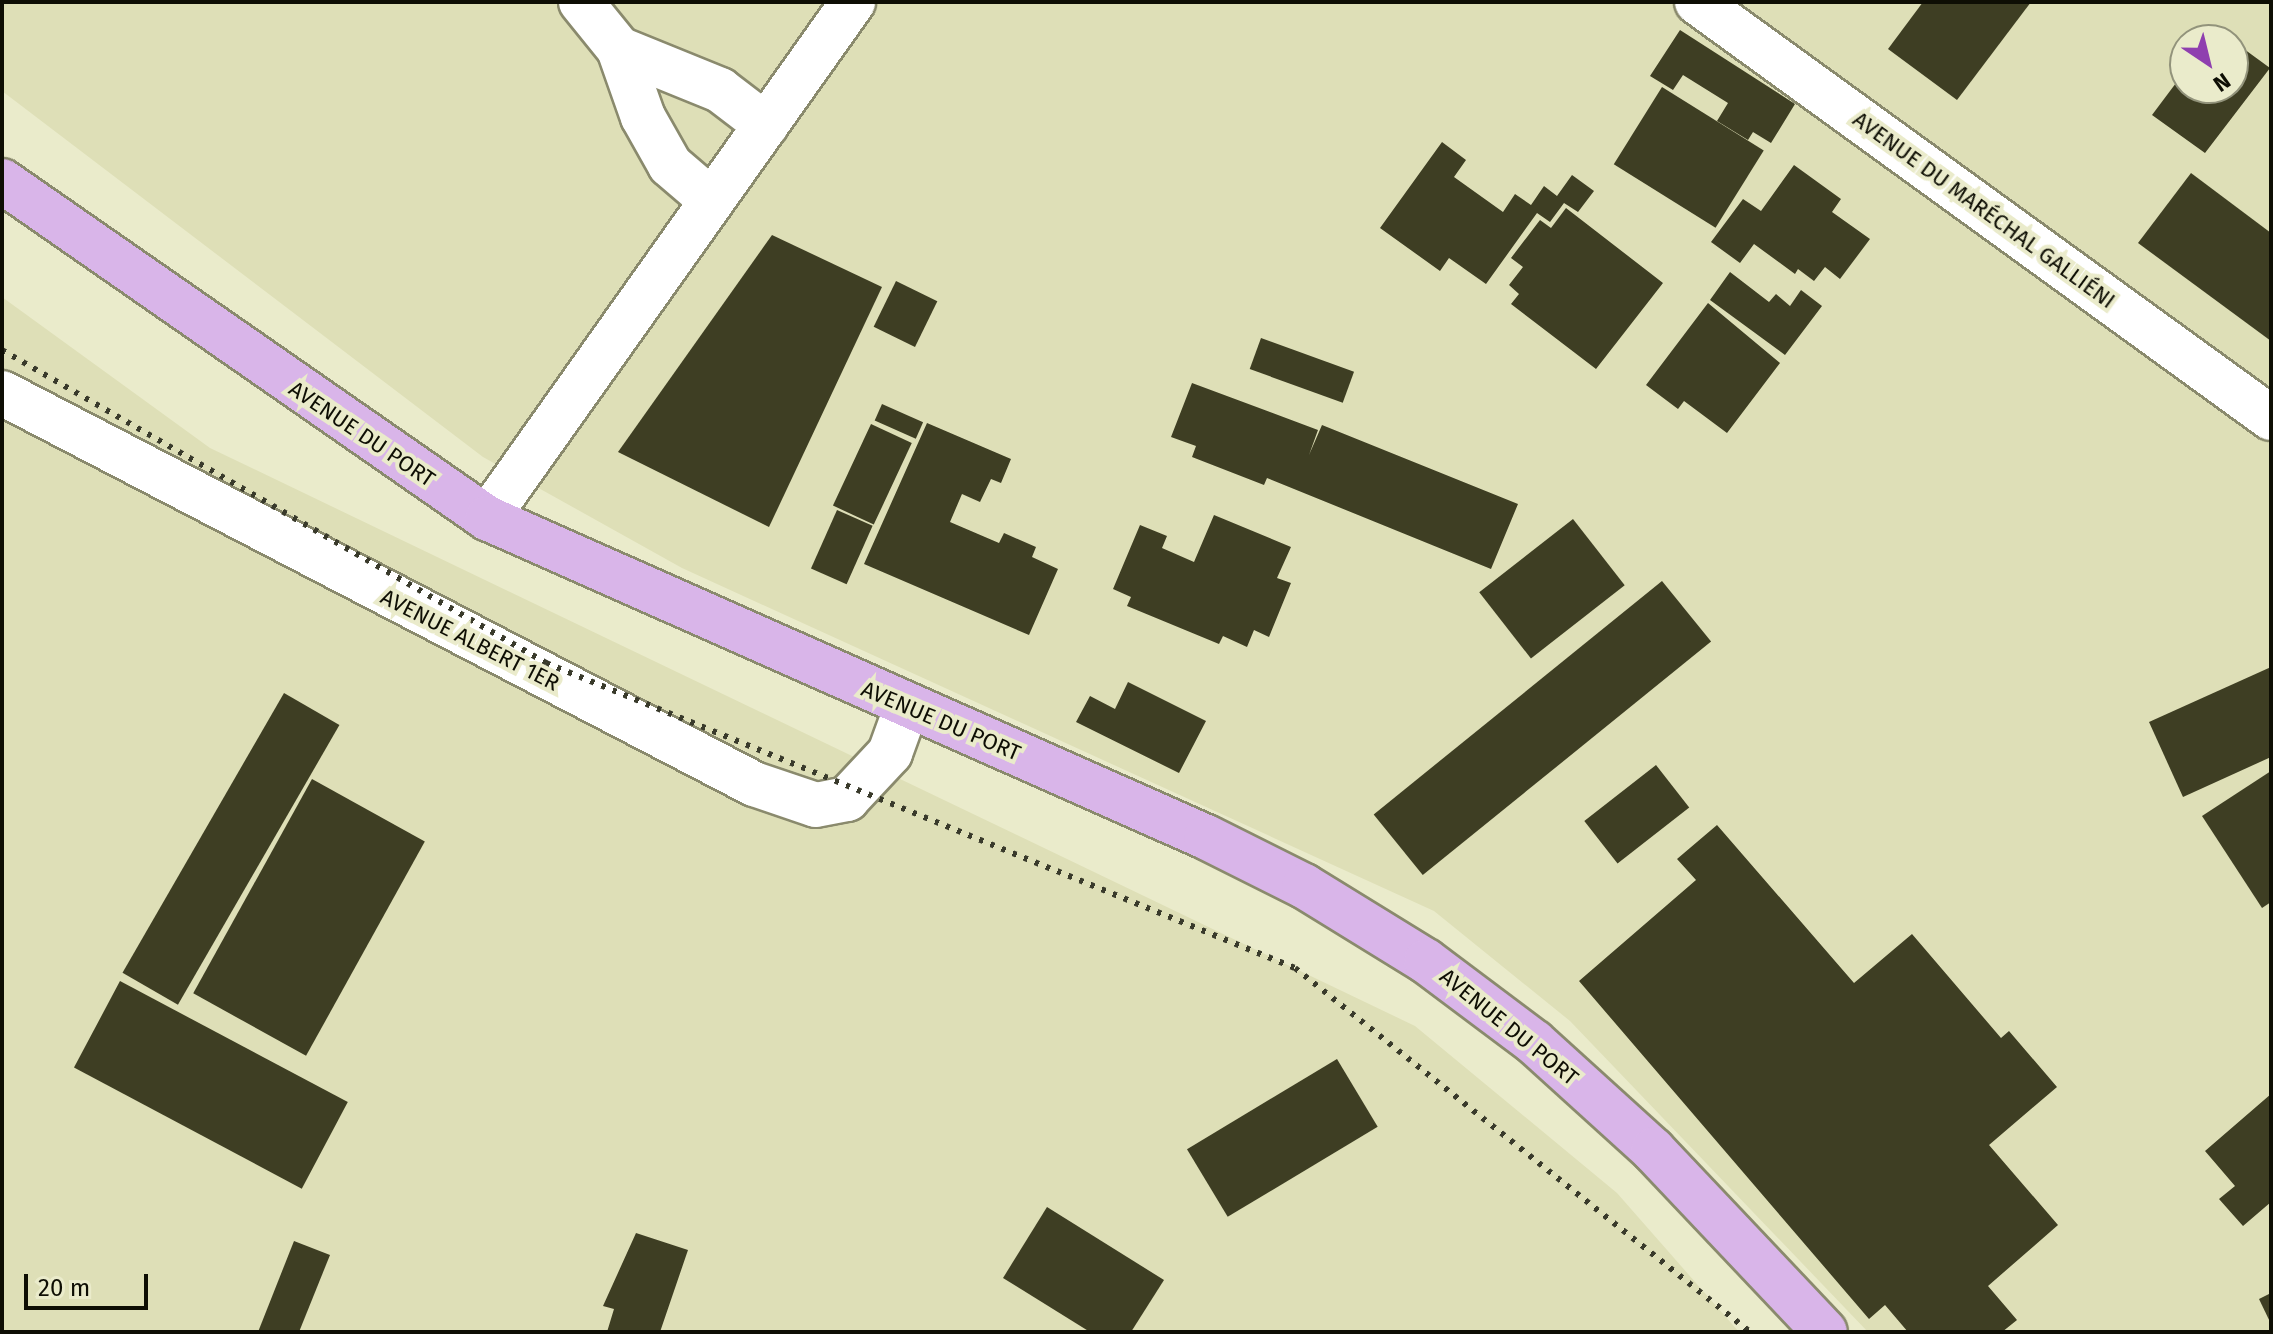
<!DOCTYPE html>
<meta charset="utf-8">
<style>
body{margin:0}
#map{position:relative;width:2273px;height:1334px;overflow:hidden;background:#eaebcb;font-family:"Fira Sans",sans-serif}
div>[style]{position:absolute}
.built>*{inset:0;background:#dedfb7}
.building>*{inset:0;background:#3e3e23;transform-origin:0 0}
.roads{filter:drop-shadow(2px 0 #8a8a6d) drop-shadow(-2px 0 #8a8a6d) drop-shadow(0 2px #8a8a6d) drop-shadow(0 -2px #8a8a6d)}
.minor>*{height:44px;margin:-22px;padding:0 22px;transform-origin:22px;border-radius:22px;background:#fff}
.major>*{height:44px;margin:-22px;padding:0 22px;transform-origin:22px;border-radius:22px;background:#d9b5e9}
.rail>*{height:6px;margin-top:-3px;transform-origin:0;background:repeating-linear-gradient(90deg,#393a2b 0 4px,transparent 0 12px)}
span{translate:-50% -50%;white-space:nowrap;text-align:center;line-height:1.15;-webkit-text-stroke:8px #eaebcb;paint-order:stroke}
.street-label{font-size:22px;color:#0e0e04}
.frame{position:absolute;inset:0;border:4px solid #0e0e04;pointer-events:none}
.north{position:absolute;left:2169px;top:24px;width:80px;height:80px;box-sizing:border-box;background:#eaebcb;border:2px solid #92937b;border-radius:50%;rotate:145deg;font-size:22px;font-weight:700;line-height:32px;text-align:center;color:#0e0e04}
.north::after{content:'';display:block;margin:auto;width:28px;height:36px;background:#8f3faf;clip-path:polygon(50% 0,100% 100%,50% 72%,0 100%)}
.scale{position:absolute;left:24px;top:1274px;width:124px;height:36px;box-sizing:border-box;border:4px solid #0e0e04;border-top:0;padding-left:10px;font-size:24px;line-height:28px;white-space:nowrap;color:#0e0e04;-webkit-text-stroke:6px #eaebcb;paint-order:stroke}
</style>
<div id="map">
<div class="built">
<i style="clip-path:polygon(evenodd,2px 2px,2271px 2px,2271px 1332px,1868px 1332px,1570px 1021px,1434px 911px,682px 568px,483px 457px,2px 91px,2px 2px,2185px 40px,2233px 40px,2233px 88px,2185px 88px,2185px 40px)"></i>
<i style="clip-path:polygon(2px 297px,210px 448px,1415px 1026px,1617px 1193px,1739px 1332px,2px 1332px)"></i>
</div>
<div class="building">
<i style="clip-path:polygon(1923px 2px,2031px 2px,1957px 100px,1888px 49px)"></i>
<i style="clip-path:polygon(1680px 30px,1795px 104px,1771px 143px,1753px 132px,1748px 140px,1717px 121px,1728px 103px,1683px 75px,1673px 90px,1650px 76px)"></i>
<i style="clip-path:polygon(2233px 41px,2270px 68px,2205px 153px,2152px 115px,2185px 71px,2185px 88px,2233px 88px)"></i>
<i style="left:1662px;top:87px;width:120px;height:91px;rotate:32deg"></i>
<i style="clip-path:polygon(1442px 142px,1466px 160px,1454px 177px,1503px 212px,1515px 194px,1531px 205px,1544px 186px,1557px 196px,1572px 175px,1594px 191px,1578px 212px,1564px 203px,1550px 222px,1537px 213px,1486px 284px,1449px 258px,1440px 271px,1380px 228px)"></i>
<i style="clip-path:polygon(1794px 165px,1841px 199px,1832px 212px,1870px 239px,1840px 279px,1825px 267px,1814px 281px,1798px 269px,1795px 274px,1754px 244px,1740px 263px,1711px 242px,1743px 199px,1761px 211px)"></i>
<i style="clip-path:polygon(2191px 173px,2271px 233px,2271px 341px,2138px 243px)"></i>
<i style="clip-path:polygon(1566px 208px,1663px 283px,1596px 369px,1511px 304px,1519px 294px,1509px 285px,1523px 267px,1511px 258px,1540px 220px,1551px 228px)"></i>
<i style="clip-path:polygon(772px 235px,882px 287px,769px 527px,618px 452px)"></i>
<i style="clip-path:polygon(1730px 272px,1769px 302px,1776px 294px,1790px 306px,1801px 290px,1822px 306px,1785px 355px,1710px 300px)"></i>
<i style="left:896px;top:281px;width:46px;height:51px;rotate:26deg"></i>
<i style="clip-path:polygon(1708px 303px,1780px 363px,1727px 433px,1684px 401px,1678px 409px,1646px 385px)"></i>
<i style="left:1261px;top:338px;width:99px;height:33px;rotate:20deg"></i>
<i style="clip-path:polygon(1192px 383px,1318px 430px,1309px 455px,1322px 425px,1518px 504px,1491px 569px,1267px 478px,1264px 485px,1192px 457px,1196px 446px,1171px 437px)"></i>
<i style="left:882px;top:404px;width:45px;height:18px;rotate:24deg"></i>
<i style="clip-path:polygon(927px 423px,1011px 459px,1001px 483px,991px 479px,980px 502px,962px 494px,950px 522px,999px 543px,1004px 533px,1036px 547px,1032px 557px,1058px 569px,1029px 635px,864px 564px)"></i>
<i style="left:871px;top:424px;width:45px;height:90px;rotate:25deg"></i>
<i style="left:837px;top:510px;width:39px;height:64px;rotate:24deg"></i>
<i style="clip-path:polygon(1214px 515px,1291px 547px,1277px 578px,1291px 583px,1269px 637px,1254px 630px,1247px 647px,1223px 636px,1219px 644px,1127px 606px,1131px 597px,1113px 589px,1140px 525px,1167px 536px,1162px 548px,1194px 562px)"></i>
<i style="left:1573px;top:519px;width:84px;height:119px;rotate:52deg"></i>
<i style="left:1662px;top:581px;width:78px;height:371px;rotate:51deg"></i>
<i style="clip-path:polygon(2271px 667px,2271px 757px,2183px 797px,2149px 722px)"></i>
<i style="clip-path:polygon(1128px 682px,1206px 721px,1179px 773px,1076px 722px,1090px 696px,1115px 709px)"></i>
<i style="left:284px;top:693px;width:64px;height:323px;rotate:30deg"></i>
<i style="left:1656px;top:765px;width:54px;height:91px;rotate:52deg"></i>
<i style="clip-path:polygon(2271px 771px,2271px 902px,2262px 908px,2202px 816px)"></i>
<i style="left:312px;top:779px;width:129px;height:245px;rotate:29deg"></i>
<i style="clip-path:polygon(1717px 825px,1854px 983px,1912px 934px,2001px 1038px,2009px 1031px,2057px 1087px,1989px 1145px,2058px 1225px,1988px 1286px,2017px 1320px,2002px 1332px,1908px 1332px,1885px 1305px,1869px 1319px,1579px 981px,1696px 880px,1677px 859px)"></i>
<i style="left:120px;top:981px;width:258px;height:98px;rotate:28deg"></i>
<i style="left:1337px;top:1059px;width:79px;height:175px;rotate:59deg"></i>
<i style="clip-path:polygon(2271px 1094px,2271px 1202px,2243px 1226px,2219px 1199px,2235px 1186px,2205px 1151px)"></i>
<i style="clip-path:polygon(1047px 1207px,1164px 1280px,1131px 1332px,1090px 1332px,1003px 1278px)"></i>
<i style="clip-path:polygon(636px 1233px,688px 1250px,660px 1332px,607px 1332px,614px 1309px,603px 1306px)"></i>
<i style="clip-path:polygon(294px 1241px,330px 1255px,299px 1332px,258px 1332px)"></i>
<i style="clip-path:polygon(2271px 1293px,2271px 1324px,2259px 1299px)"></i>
</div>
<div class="roads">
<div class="minor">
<i style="left:581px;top:2px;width:60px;rotate:51deg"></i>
<i style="left:619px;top:49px;width:72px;rotate:70.6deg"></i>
<i style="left:643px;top:117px;width:55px;rotate:60.6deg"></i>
<i style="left:670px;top:165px;width:55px;rotate:40.6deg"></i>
<i style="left:1697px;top:2px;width:709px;rotate:35.93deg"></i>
<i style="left:619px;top:49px;width:109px;rotate:22.1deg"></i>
<i style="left:720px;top:90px;width:58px;rotate:37.3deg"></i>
<i style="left:2px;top:393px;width:848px;rotate:27.47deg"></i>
<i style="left:754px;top:784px;width:65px;rotate:18.7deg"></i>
<i style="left:816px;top:805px;width:32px;rotate:-11deg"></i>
<i style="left:847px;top:799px;width:63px;rotate:-46.9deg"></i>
<i style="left:890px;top:753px;width:50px;rotate:-70.1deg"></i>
<i style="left:487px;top:518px;width:633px;rotate:-54.65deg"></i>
</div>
<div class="major">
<i style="left:2px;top:181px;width:591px;rotate:34.79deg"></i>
<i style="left:487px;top:518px;width:787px;rotate:23.93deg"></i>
<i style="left:1206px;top:837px;width:110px;rotate:26.6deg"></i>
<i style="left:1304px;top:886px;width:143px;rotate:31.6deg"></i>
<i style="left:1426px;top:961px;width:135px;rotate:36.9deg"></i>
<i style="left:1534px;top:1042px;width:161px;rotate:42.2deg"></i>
<i style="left:1653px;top:1150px;width:250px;rotate:46.6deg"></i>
</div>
</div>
<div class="rail">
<i style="left:2px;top:350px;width:628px;rotate:29.91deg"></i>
<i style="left:546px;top:663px;width:809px;rotate:22.16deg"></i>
<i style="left:1295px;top:968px;width:583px;rotate:38.66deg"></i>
</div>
<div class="street-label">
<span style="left:1984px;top:210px;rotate:36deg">AVENUE DU MARÉCHAL GALLIÉNI</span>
<span style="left:362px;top:434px;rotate:34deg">AVENUE DU PORT</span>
<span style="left:470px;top:640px;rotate:27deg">AVENUE ALBERT 1ER</span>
<span style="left:941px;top:721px;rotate:23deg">AVENUE DU PORT</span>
<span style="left:1509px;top:1027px;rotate:39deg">AVENUE DU PORT</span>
</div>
<div class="frame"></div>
<div class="north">N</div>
<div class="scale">20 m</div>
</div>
